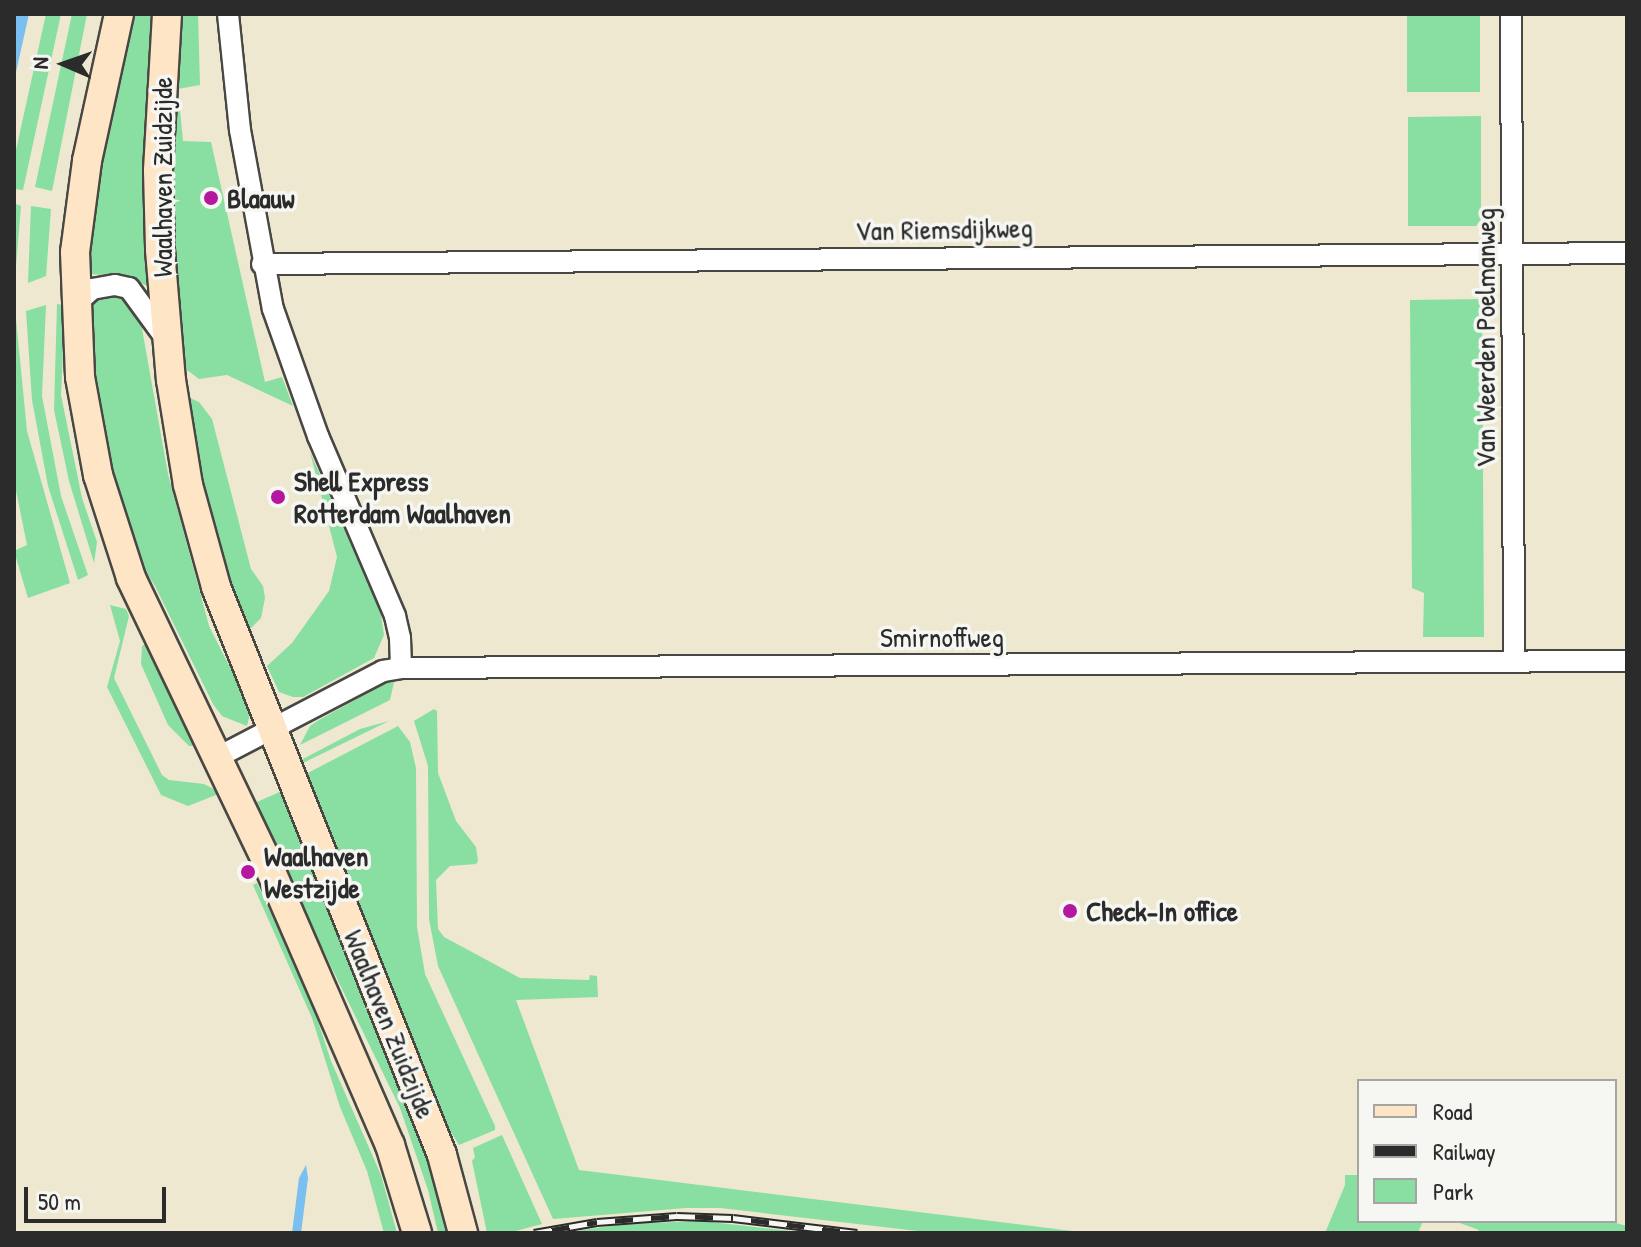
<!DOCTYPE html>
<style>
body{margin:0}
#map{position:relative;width:1641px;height:1247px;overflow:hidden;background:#eee8d0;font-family:"Patrick Hand",sans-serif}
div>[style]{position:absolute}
.green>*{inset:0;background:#89dea1;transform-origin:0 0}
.water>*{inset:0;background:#79bff0}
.roads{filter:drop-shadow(2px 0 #484744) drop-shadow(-2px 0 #484744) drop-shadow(0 2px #484744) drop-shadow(0 -2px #484744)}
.minor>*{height:20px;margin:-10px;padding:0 10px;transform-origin:10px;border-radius:10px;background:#fff}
.secondary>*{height:28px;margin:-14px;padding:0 14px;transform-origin:14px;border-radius:14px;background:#fee5c5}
.rail>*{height:9px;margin-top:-4.5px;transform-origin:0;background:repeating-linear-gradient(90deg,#f6f6f2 0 18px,#2b2b2b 0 36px);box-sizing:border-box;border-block:2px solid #2b2b2b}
.dots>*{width:22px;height:22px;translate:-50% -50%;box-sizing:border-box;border:4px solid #f6f6f2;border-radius:50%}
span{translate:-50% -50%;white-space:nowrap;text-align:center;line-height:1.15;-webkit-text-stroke:7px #f6f6f2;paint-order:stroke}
.street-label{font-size:28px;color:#2b2b2b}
.poi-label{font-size:28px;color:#2b2b2b;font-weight:700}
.left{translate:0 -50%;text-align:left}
.frame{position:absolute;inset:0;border:16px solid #2b2b2b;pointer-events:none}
.legend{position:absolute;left:1357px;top:1079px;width:260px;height:144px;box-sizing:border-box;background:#f6f6f2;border:2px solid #a5a5a2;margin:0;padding:10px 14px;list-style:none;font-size:24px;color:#2b2b2b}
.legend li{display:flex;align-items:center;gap:16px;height:40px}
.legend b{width:40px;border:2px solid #a5a5a2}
.north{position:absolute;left:24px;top:24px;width:80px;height:80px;-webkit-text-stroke:6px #f6f6f2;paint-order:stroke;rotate:272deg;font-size:22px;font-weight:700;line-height:32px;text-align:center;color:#2b2b2b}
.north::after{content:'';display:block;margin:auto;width:28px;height:36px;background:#2b2b2b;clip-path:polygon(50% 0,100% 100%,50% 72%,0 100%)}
.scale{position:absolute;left:24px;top:1187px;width:142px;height:36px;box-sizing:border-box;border:4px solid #2b2b2b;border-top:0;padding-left:10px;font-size:24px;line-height:28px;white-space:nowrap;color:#2b2b2b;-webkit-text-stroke:6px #f6f6f2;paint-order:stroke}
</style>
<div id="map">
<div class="green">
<i style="clip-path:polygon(46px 14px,61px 14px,23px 190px,14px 189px,14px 159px)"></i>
<i style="clip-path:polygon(72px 14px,87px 14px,52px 191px,35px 187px)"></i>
<i style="clip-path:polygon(132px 14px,155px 14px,145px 164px,150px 279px,147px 286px,127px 276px,86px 274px,95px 179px)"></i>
<i style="clip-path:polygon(179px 14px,198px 14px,200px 85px,178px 89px,183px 141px,211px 142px,265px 382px,282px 377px,293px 406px,227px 375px,199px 379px,183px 367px,172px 255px,169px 131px)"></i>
<i style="left:1407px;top:14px;width:73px;height:78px"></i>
<i style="clip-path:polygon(1481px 116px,1481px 219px,1476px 226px,1408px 226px,1408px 117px)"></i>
<i style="clip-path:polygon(14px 203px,21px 206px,14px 290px)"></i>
<i style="clip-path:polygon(31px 206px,51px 209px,46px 276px,28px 283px)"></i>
<i style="clip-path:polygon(101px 296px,124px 297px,139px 312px,168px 474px,209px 626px,251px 709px,247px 726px,222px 716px,213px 704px,155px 586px,125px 538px,91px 401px,89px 307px)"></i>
<i style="clip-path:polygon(1482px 299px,1484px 637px,1423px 637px,1424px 593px,1412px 588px,1410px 300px)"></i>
<i style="clip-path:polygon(57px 304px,65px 305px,61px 395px,82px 498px,97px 542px,94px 563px,69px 481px,54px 410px)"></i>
<i style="clip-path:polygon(46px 305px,42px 396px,61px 496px,88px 575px,78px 580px,48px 486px,32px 400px,26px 311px)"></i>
<i style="clip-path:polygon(16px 319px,27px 431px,70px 583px,28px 598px,14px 551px,27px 545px,14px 481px)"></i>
<i style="clip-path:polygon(188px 397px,199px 402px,212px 419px,251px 569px,263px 586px,265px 598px,261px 618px,247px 632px,215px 530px,198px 463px)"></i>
<i style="clip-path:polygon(310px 452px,380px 609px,384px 635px,374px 658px,303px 697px,293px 697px,279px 692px,267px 666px,292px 643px,329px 591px,337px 557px)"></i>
<i style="clip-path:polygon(110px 605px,126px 609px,129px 616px,114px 678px,162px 775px,169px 780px,204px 784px,221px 793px,188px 806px,161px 795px,107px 687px,120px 641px)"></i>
<i style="clip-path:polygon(150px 641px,200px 746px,189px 746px,168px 725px,141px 664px,142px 646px)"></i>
<i style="clip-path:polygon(391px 680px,394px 682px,390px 700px,300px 745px,310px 726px,319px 720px)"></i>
<i style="clip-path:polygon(434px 709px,437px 711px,438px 773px,456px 821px,476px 847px,478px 861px,476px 864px,450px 866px,436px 880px,438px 929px,444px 937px,520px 978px,589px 980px,590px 975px,597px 976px,598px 997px,516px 1000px,579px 1170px,1088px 1233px,935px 1233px,720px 1208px,686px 1208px,553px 1219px,438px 966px,429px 919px,428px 766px,414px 721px)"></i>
<i style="clip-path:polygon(389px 721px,303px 763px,301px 760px,360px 729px)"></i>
<i style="clip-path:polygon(398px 726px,410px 742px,416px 768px,417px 927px,425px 974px,495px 1126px,495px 1130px,459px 1145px,441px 1116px,304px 775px)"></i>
<i style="clip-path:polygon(284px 790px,416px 1111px,452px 1233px,438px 1233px,428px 1190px,400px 1108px,252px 804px)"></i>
<i style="clip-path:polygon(257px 883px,311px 1000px,331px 1061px,381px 1175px,397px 1233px,384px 1233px,367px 1171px,340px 1107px,312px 1018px,253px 885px)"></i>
<i style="clip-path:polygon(502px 1135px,542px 1224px,508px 1233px,487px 1233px,472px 1161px,475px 1157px,473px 1148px)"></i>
<i style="clip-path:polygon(1345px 1175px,1359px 1175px,1359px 1221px,1423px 1221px,1418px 1233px,1325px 1233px,1345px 1185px)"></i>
<i style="clip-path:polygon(702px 1221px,809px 1233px,563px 1233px,623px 1224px)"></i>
<i style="clip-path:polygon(1608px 1221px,1627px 1226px,1627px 1233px,1478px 1233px,1479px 1230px,1457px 1222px)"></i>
</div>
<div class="water">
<i style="clip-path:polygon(14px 14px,29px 14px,14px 81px)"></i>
<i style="clip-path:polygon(306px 1165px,308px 1178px,301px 1233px,292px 1233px,299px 1178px)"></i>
</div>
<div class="roads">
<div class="minor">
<i style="left:228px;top:14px;width:117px;rotate:84.1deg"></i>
<i style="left:240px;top:130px;width:182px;rotate:79.6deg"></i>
<i style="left:273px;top:309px;width:135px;rotate:70.5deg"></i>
<i style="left:318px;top:436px;width:196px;rotate:66.8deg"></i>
<i style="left:395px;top:616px;width:23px;rotate:77deg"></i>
<i style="left:400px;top:638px;width:30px;rotate:88deg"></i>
<i style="left:1511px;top:14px;width:648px;rotate:89.73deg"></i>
<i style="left:262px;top:264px;width:1365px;rotate:-0.46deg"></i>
<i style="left:79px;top:310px;width:11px;rotate:-80deg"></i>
<i style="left:81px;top:299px;width:15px;rotate:-42deg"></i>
<i style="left:92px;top:289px;width:23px;rotate:-10deg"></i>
<i style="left:115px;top:285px;width:14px;rotate:12deg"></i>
<i style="left:129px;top:288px;width:63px;rotate:54deg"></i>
<i style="left:216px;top:758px;width:188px;rotate:-27.5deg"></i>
<i style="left:383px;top:671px;width:18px;rotate:-9deg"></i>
<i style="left:401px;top:668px;width:1226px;rotate:-0.33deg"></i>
</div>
<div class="secondary">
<i style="left:119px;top:14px;width:150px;rotate:102.3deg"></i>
<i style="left:87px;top:161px;width:92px;rotate:97.5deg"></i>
<i style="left:75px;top:252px;width:125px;rotate:87.7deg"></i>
<i style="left:80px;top:377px;width:100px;rotate:79.6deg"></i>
<i style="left:98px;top:475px;width:108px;rotate:72.2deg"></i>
<i style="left:131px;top:578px;width:313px;rotate:64.4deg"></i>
<i style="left:266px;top:860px;width:311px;rotate:66.5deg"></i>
<i style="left:390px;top:1145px;width:92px;rotate:72.9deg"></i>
<i style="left:167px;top:14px;width:157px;rotate:93.3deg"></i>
<i style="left:158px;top:171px;width:79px;rotate:88.5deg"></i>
<i style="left:160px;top:250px;width:130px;rotate:85.2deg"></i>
<i style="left:171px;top:380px;width:106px;rotate:80.8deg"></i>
<i style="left:188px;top:485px;width:106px;rotate:74.6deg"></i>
<i style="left:216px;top:587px;width:611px;rotate:68.3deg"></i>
<i style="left:442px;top:1155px;width:81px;rotate:74.9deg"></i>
</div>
</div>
<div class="rail">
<i style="left:534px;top:1233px;width:64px;rotate:-9.9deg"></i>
<i style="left:597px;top:1222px;width:80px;rotate:-4.3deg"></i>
<i style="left:677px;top:1216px;width:56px;rotate:2deg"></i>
<i style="left:733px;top:1218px;width:125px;rotate:6.9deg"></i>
</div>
<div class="dots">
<i style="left:211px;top:198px;background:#b5179e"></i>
<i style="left:278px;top:497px;background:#b5179e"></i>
<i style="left:248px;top:872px;background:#b5179e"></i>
<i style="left:1070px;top:911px;background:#b5179e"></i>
</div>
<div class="street-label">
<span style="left:162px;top:177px;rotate:-90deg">Waalhaven Zuidzijde</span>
<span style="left:944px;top:229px;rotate:-1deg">Van Riemsdijkweg</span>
<span style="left:1485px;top:338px;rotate:-90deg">Van Weerden Poelmanweg</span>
<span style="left:942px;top:637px">Smirnoffweg</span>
<span style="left:390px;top:1024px;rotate:68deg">Waalhaven Zuidzijde</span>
</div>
<div class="poi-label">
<span class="left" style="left:227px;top:198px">Blaauw</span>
<span class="left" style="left:294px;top:497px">Shell Express<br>Rotterdam Waalhaven</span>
<span class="left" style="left:264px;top:872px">Waalhaven<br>Westzijde</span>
<span class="left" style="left:1086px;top:911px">Check-In office</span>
</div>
<div class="frame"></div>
<ul class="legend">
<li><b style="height:10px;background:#fee5c5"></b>Road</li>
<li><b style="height:10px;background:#2b2b2b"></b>Railway</li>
<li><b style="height:22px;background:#89dea1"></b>Park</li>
</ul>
<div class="north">N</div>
<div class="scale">50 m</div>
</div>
